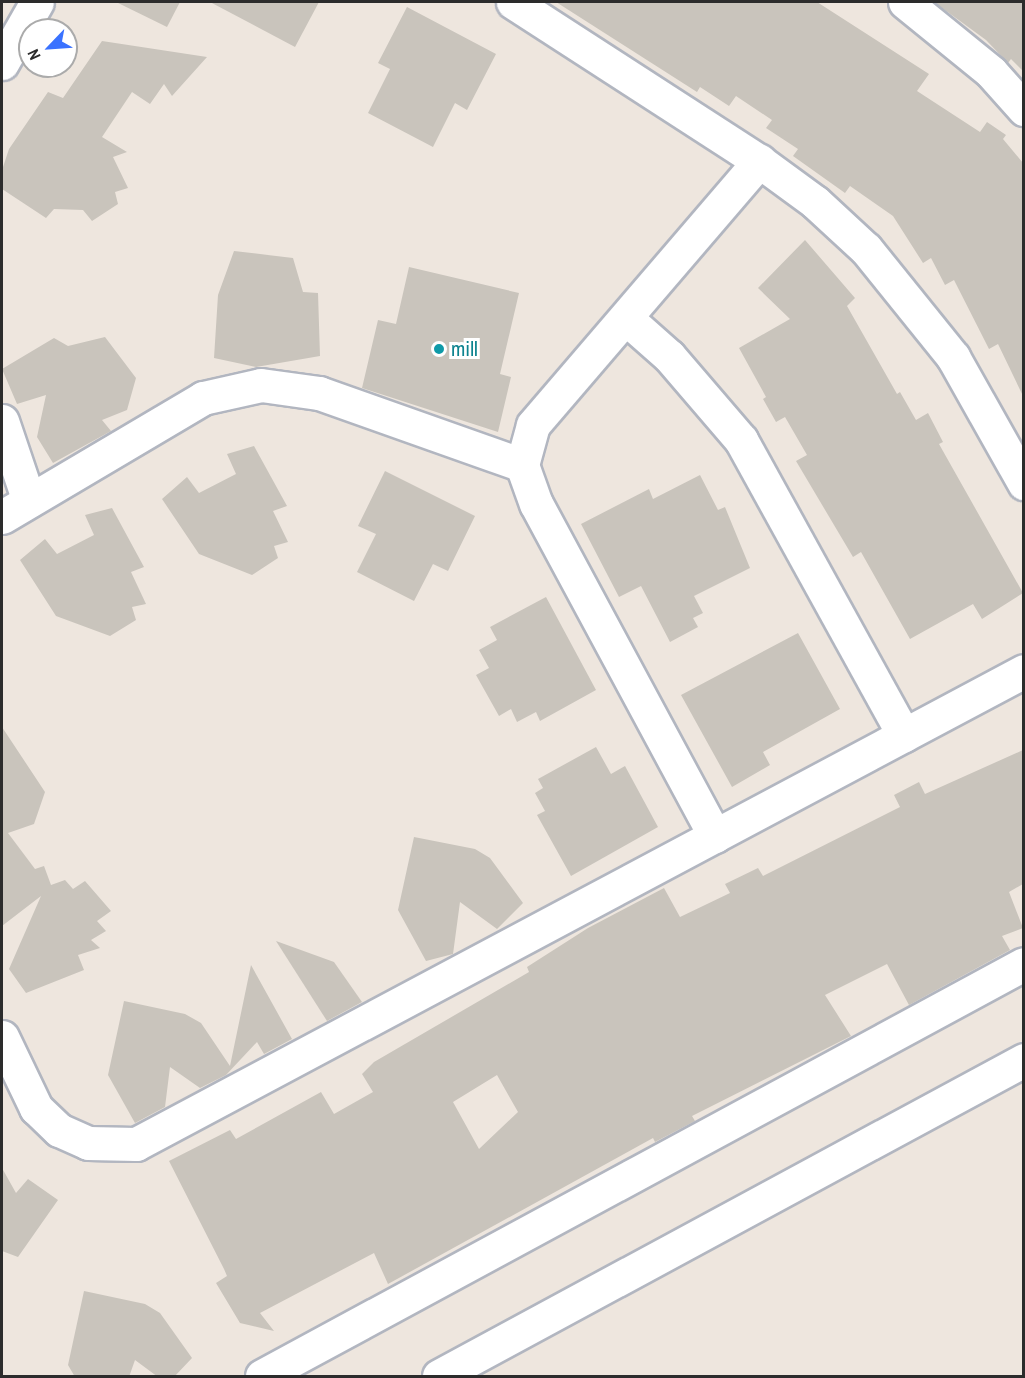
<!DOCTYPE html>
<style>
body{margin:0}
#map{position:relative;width:1025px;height:1378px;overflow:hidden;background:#eee6de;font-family:"Archivo Narrow",sans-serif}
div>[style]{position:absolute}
.building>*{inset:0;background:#c9c4bc}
.roads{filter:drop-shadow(2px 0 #b2b6c0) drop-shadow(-2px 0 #b2b6c0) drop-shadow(0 2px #b2b6c0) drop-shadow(0 -2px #b2b6c0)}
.street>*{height:33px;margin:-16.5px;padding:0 16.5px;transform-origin:16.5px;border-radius:16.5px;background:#fff}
.secondary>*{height:33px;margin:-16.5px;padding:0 16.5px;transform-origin:16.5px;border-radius:16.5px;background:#fff}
.dots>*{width:16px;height:16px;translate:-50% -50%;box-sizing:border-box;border:3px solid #fff;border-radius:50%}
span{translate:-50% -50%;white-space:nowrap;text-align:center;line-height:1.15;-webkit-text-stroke:6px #fff;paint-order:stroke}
.culture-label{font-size:21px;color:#0d838f}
.left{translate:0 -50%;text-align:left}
.frame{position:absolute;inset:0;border:3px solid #2c2c2c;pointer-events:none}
.north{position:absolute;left:18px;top:18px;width:60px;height:60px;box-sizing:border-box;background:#fff;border:2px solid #ababab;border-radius:50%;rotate:245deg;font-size:16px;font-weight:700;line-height:24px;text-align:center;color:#2c2c2c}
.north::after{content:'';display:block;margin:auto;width:21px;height:27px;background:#3a72ff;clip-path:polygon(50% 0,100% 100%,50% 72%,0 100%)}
</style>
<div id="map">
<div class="building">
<i style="clip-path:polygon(116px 2px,180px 2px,167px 27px)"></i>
<i style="clip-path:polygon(210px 2px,319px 2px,295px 47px)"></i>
<i style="clip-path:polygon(556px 2px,817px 2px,929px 74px,917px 91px,980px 132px,987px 122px,1006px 135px,1003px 139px,1023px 163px,1023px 396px,998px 344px,989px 349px,954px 280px,945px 285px,931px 258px,923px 263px,893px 216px,850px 186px,845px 193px,793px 156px,798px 149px,766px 128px,772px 120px,736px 96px,729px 106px,700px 87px,697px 92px)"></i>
<i style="clip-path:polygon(934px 2px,1023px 2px,1023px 71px,1011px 59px,1008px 63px,986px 40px)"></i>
<i style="clip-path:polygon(407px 7px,496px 54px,467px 110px,455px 103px,433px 147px,368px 113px,390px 69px,378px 63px)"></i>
<i style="clip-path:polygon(102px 41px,207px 57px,172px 96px,164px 84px,150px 104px,132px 92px,102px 137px,127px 152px,113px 157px,128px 188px,115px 192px,118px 204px,92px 221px,83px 210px,54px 209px,46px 218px,2px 189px,2px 170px,9px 149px,48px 92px,63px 98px)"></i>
<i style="clip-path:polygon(805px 240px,855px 298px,847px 306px,897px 394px,900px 392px,916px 420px,928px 413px,943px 442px,939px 444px,1023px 593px,982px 619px,973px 604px,910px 639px,861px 552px,853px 557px,796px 461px,807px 455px,785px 417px,776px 422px,763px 399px,766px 397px,739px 348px,790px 319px,758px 288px)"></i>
<i style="clip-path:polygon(234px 251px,293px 258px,303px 292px,318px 293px,320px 356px,256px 367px,214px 358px,218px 295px)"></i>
<i style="clip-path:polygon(409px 267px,519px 293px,500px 374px,511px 377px,498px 432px,362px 388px,378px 320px,396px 324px)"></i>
<i style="clip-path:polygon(105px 337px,136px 378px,127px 410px,102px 420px,111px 431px,53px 463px,37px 437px,46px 395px,17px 404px,2px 369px,54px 338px,68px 346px)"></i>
<i style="clip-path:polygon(254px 446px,287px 506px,273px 511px,288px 542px,274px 546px,278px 558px,252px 575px,199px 554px,162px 499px,187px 477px,199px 493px,236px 474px,227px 454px)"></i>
<i style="clip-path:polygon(385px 471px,475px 516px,448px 571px,433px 564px,414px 601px,357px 572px,376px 534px,358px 526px)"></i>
<i style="clip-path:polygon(700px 475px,718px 510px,725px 507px,750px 568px,694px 596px,703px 613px,693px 618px,698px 627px,670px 642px,641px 586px,619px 597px,581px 524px,649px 489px,653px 499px)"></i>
<i style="clip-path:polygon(112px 508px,144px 567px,131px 572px,146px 604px,132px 607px,136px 620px,110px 636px,56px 616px,20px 560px,45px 539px,57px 554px,94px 535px,85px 515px)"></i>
<i style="clip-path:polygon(546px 597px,596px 690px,540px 721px,536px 712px,517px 722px,511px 709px,499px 716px,476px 675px,489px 668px,479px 650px,497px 640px,490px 627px)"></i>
<i style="clip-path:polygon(798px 633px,840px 709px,763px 752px,770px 765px,732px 787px,681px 695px)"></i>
<i style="clip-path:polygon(2px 727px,45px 792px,34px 824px,8px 833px,35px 869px,44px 866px,51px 885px,65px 880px,73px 889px,85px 881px,111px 911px,97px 921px,106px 931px,91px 940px,100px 948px,78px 955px,84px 970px,26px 993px,9px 969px,41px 896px,2px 926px)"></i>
<i style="clip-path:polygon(596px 747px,611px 774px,625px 766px,658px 827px,571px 876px,537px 815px,545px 811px,535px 793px,543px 788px,538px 779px)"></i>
<i style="clip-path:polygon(evenodd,1023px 750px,1023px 884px,1009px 892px,1023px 928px,1002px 936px,1010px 950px,909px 1005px,887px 964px,825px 995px,851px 1036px,692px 1116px,695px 1121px,655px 1142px,653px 1138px,388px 1284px,374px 1253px,260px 1313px,274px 1331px,240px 1323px,216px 1283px,227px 1276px,224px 1269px,169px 1161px,230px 1130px,236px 1139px,321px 1092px,334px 1114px,373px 1092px,362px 1074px,374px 1062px,529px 972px,527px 967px,588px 928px,664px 888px,680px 917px,730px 893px,725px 884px,758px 868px,763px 876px,900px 807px,894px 795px,919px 782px,925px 794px,1023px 750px,497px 1075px,518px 1112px,479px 1149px,453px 1102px,497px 1075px)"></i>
<i style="clip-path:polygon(414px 837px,475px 849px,490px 858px,523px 903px,497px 929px,460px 902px,453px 954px,426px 961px,398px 910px)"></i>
<i style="clip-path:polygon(276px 941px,334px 962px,362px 1002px,327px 1021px)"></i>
<i style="clip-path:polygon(251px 965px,292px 1039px,264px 1054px,257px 1042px,226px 1075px,200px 1088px,170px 1067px,165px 1107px,135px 1123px,108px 1075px,124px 1001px,185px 1014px,201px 1023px,230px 1066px)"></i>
<i style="clip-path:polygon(2px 1168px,16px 1193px,28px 1179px,58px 1200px,18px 1257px,2px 1251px)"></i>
<i style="clip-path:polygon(84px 1291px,145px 1304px,160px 1313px,192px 1358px,174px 1377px,158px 1377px,135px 1360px,129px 1377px,75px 1377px,68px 1365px)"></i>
</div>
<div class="roads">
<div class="street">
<i style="left:513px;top:2px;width:293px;rotate:32.9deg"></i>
<i style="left:759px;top:161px;width:69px;rotate:36.2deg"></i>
<i style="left:815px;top:202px;width:69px;rotate:42.7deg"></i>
<i style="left:866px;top:249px;width:139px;rotate:51.1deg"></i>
<i style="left:953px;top:357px;width:145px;rotate:60.6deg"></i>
<i style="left:905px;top:2px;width:111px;rotate:39.1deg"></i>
<i style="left:991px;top:72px;width:50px;rotate:48.3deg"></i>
<i style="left:2px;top:63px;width:70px;rotate:-60.2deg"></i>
<i style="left:627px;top:319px;width:56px;rotate:41.4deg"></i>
<i style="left:669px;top:356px;width:111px;rotate:49.4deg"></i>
<i style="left:741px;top:440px;width:337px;rotate:61.1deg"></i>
<i style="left:2px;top:421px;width:84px;rotate:71.4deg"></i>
<i style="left:2px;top:517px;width:234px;rotate:-30.6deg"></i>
<i style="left:203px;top:398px;width:59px;rotate:-12.6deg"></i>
<i style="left:261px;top:385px;width:59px;rotate:7.9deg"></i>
<i style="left:319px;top:393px;width:215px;rotate:19.5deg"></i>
<i style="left:715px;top:836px;width:377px;rotate:-118.3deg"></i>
<i style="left:536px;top:504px;width:41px;rotate:-109.7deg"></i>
<i style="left:522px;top:465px;width:41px;rotate:-74.6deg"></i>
<i style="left:533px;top:425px;width:348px;rotate:-49.4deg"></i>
<i style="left:2px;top:1037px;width:79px;rotate:64.4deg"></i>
<i style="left:36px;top:1108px;width:32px;rotate:44deg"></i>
<i style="left:59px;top:1130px;width:32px;rotate:24deg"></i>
<i style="left:88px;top:1143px;width:48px;rotate:1.2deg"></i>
<i style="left:136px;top:1144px;width:1006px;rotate:-28.04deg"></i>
</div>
<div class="secondary">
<i style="left:262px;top:1376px;width:866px;rotate:-28.4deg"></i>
<i style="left:439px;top:1376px;width:665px;rotate:-28.38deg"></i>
</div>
</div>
<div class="dots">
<i style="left:439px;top:349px;background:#0f9aa8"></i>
</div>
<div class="culture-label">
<span class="left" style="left:451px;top:349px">mill</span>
</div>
<div class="frame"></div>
<div class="north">N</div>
</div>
